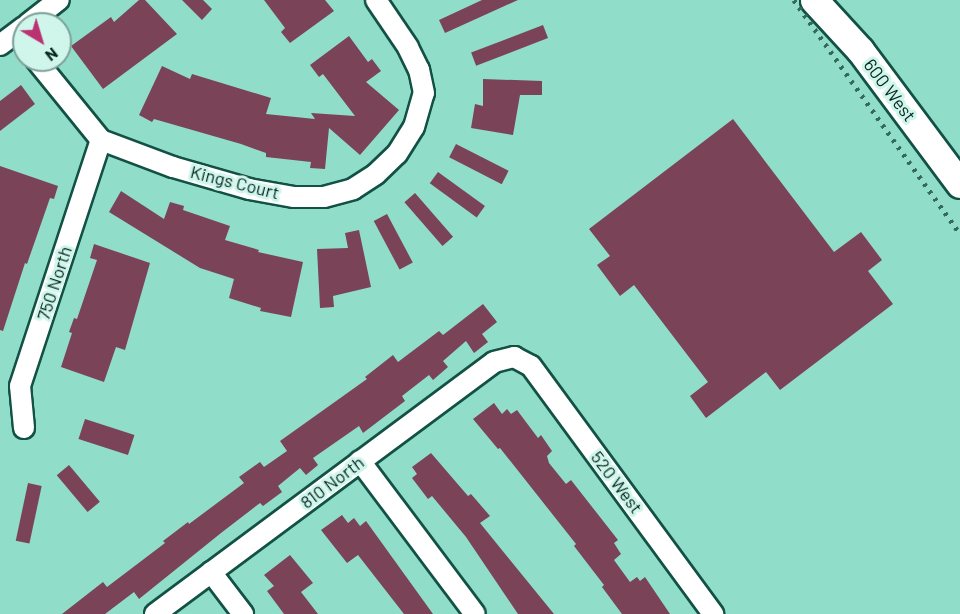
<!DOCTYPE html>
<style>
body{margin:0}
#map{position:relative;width:960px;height:614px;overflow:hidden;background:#90ddca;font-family:Barlow,sans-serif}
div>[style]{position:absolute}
.building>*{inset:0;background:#7b4358;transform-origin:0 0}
.roads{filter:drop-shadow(2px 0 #135145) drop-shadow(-2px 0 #135145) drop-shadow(0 2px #135145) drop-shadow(0 -2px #135145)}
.street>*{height:20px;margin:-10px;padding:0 10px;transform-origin:10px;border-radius:10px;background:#fff}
.secondary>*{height:27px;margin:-13.5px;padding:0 13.5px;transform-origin:13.5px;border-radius:13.5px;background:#fff}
.rail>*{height:4.5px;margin-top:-2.25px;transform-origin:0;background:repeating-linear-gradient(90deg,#37685d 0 3px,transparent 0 9px)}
span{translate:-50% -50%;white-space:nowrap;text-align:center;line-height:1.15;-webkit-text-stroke:6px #d0f5eb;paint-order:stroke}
.street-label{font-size:18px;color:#04261f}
.north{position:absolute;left:12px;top:12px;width:60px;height:60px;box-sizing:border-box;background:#d0f5eb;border:2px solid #7ea299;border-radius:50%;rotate:142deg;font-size:16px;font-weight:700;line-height:24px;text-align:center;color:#04261f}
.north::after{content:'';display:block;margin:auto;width:21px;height:27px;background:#ba3270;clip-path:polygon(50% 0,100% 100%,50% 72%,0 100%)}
</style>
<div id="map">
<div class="building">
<i style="clip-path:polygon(139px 0,145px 0,177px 34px,103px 89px,71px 46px,111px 17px,114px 22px)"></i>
<i style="clip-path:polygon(182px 0,203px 0,212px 9px,202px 20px)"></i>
<i style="clip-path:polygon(264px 0,325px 0,334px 11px,290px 43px,281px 32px,285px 28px)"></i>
<i style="clip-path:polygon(482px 0,518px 0,445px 33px,439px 20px)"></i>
<i style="left:543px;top:25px;width:14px;height:77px;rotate:69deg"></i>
<i style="clip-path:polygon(349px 36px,368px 62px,372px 59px,381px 71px,366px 82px,399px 110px,360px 155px,329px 128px,325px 169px,310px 168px,311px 162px,266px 157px,266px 153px,241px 144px,154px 119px,152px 122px,139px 115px,162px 66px,190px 79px,192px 74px,271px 98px,266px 114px,315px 119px,311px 113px,355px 116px,323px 74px,319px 77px,310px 65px)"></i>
<i style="clip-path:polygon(483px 79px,542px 81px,542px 95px,520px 95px,513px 135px,471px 128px,475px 104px,483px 106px)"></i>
<i style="clip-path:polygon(21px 85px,35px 104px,0 131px,0 101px)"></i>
<i style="clip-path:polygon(733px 119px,834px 252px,861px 232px,882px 260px,868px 271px,893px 304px,780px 390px,766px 372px,706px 418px,690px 396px,708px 382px,634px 285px,620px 296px,597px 265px,610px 256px,589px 229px)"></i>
<i style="left:456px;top:144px;width:59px;height:15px;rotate:27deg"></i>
<i style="clip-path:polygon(0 166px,58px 186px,54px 199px,50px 198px,27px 264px,25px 263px,3px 331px,0 330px)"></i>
<i style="left:438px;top:172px;width:58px;height:14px;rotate:36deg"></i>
<i style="clip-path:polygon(121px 191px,164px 219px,170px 202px,184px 206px,183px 210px,230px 226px,225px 240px,259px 250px,258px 252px,303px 262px,291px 317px,260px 311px,261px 308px,229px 298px,234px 279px,200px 268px,109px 212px)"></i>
<i style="left:415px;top:193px;width:58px;height:14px;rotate:49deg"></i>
<i style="left:387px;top:214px;width:55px;height:15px;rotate:62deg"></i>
<i style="clip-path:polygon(359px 230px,371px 287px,333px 296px,334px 307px,320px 308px,317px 249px,348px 248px,345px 233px)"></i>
<i style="clip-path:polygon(94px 244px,150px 263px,125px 350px,116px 347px,104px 382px,61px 367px,72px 333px,69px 332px,74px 318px,77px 319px,97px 260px,90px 258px)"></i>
<i style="clip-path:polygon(483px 304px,497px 322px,482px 334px,488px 342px,474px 353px,466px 341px,443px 361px,448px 367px,433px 380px,429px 375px,402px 396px,405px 401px,363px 433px,359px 426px,313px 458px,318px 465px,306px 475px,300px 468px,278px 486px,282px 492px,263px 506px,260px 503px,221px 533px,139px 599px,134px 592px,105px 614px,62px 614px,103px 582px,107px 587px,165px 543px,163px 541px,188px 522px,189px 524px,244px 483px,239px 477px,260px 462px,264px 467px,287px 451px,280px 441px,367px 379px,365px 377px,393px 355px,398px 362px,439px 331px,443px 335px)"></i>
<i style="clip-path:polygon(494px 403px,502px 414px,507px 409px,511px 414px,517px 410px,538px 438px,541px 435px,552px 451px,547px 456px,549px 463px,566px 484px,571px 480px,618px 540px,614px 543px,621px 554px,614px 560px,630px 582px,637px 577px,640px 581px,645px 577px,670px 614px,622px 614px,602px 587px,604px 585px,574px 546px,576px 544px,500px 448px,498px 449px,473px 419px)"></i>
<i style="left:85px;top:419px;width:52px;height:21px;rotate:18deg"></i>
<i style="clip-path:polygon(431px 453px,468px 496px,471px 494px,490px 516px,480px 523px,554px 614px,518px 614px,466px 537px,432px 496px,428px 499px,412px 478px,417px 474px,412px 467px)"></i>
<i style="left:69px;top:465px;width:48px;height:16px;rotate:50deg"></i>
<i style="left:28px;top:483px;width:14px;height:59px;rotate:12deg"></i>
<i style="clip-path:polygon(342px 515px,348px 523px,354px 518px,360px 526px,366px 521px,433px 614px,404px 614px,358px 555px,347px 563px,321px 530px)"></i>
<i style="clip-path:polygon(290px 555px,313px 583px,301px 592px,318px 614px,284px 614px,267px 591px,274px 586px,264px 575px)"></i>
</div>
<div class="roads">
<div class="street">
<i style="left:28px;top:24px;width:39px;rotate:-38deg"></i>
<i style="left:0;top:45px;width:30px;rotate:-37deg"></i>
<i style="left:36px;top:60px;width:103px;rotate:50.9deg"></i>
<i style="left:101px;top:140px;width:77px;rotate:20.6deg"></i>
<i style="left:173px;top:167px;width:79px;rotate:16.1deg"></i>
<i style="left:249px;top:189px;width:46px;rotate:10.1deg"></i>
<i style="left:294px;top:197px;width:30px"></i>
<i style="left:324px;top:197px;width:30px;rotate:-15deg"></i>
<i style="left:353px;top:189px;width:27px;rotate:-33deg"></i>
<i style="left:376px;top:174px;width:29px;rotate:-44deg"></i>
<i style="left:397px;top:154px;width:32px;rotate:-58deg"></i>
<i style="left:414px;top:127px;width:35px;rotate:-74deg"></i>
<i style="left:424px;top:93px;width:24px;rotate:-102deg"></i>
<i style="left:419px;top:70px;width:25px;rotate:-116deg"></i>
<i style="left:408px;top:47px;width:57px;rotate:-124.2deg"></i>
<i style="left:24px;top:428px;width:42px;rotate:-95.4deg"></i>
<i style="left:20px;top:386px;width:259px;rotate:-71.8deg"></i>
<i style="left:360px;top:461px;width:191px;rotate:53.1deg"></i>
<i style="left:211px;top:572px;width:53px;rotate:52.7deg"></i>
<i style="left:155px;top:614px;width:422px;rotate:-36.6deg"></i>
<i style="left:494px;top:362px;width:21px;rotate:-14deg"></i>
<i style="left:514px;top:357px;width:19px;rotate:28deg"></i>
<i style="left:531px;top:366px;width:308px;rotate:53.7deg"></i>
</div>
<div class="secondary">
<i style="left:814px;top:0;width:68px;rotate:47.4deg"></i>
<i style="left:860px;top:50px;width:167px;rotate:53.3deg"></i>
</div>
</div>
<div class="rail">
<i style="left:794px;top:0;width:287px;rotate:54.6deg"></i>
</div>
<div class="street-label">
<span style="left:890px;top:90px;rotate:53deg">600 West</span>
<span style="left:235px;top:182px;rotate:14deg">Kings Court</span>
<span style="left:54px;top:283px;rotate:-72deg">750 North</span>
<span style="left:332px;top:482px;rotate:-37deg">810 North</span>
<span style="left:617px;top:482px;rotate:53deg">520 West</span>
</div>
<div class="north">N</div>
</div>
